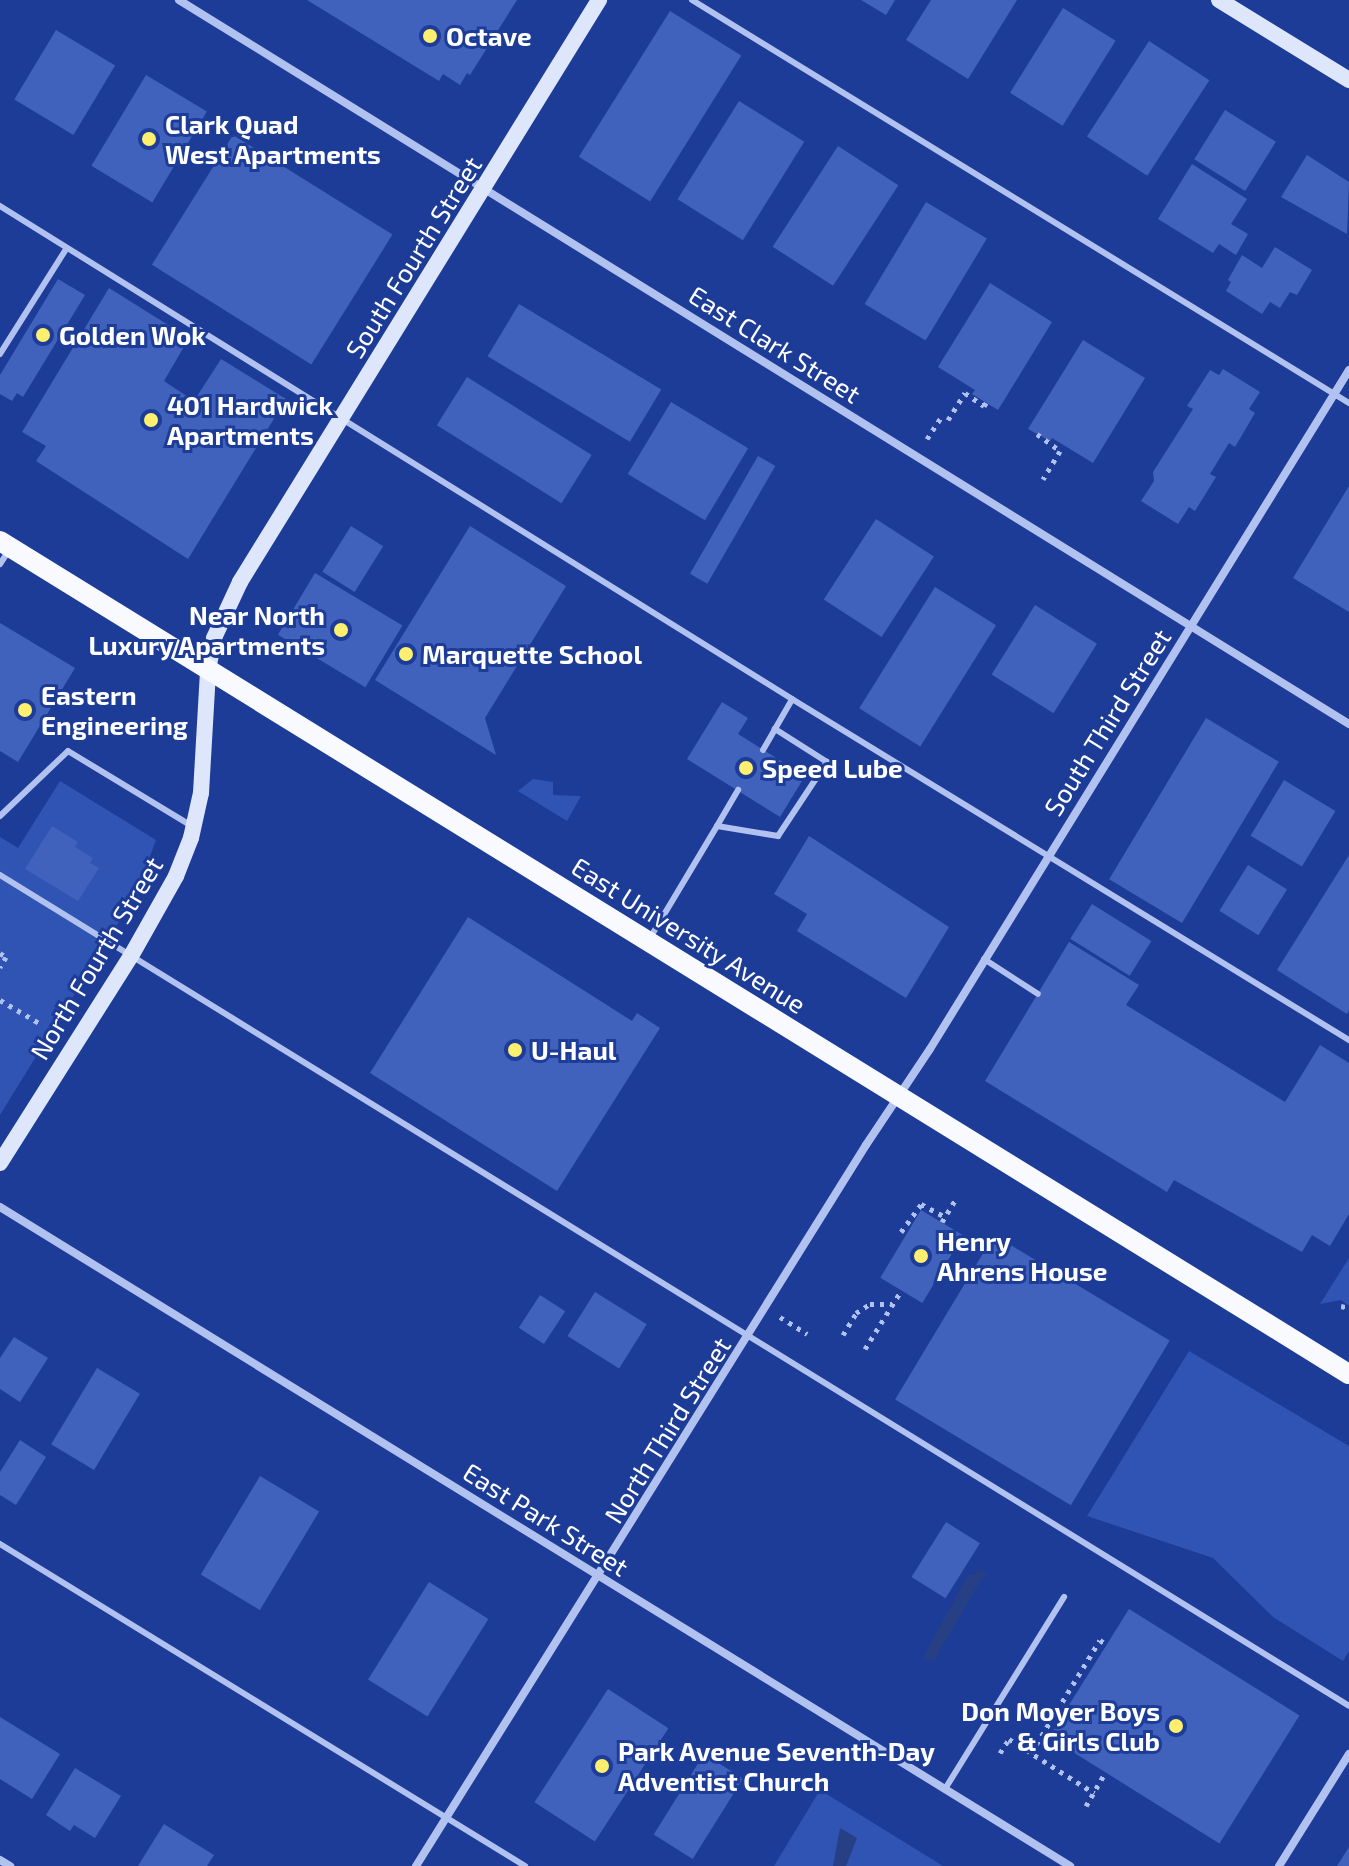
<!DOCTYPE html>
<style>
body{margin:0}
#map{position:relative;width:1349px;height:1866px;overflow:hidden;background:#1c3c97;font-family:"Exo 2",sans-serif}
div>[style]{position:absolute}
.green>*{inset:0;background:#3054b4}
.water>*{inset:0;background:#273f84}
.building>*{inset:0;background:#4062bc;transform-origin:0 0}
.path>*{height:5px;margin-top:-2.5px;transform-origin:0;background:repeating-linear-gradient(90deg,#b1c2f0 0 4px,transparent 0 10px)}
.lane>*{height:6px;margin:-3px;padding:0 3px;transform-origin:3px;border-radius:3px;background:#b1c2f0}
.street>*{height:8px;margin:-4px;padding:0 4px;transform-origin:4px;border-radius:4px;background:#b1c2f0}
.secondary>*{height:16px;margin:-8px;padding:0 8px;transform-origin:8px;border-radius:8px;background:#dee6fb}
.primary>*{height:20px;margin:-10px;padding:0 10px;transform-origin:10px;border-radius:10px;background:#f9faff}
.dots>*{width:22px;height:22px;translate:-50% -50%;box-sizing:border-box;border:4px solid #1c3c97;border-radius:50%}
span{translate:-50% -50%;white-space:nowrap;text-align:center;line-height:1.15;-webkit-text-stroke:6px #1c3c97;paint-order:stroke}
.poi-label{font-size:26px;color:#fff;font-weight:700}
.left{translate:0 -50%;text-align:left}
.right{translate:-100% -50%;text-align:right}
.street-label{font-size:26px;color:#fff}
</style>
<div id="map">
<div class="green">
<i style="clip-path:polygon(533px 779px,553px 782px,553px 795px,581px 796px,567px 821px,518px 791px)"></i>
<i style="clip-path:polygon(60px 781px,156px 840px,142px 878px,117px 925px,0 1115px,0 837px,18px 848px)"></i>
<i style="clip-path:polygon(1349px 1258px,1349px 1306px,1341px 1300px,1320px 1304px)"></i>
<i style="clip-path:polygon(1189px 1351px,1349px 1446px,1349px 1651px,1343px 1661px,1273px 1617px,1213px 1558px,1087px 1516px)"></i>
<i style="clip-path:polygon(820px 1790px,943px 1866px,774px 1866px)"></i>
</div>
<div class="water">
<i style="clip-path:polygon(978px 1569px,988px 1575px,981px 1580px,934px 1661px,922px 1659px,968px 1575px,975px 1574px)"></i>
<i style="clip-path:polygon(840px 1828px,857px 1838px,846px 1866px,833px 1866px)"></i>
</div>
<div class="building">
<i style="clip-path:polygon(307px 0,517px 0,470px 75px,467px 73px,460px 85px,443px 74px,439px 81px)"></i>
<i style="clip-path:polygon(861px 0,895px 0,886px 15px)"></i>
<i style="clip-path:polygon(931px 0,1017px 0,968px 79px,906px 40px)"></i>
<i style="left:1063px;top:8px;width:62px;height:100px;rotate:32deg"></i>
<i style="left:670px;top:11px;width:84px;height:172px;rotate:32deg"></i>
<i style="left:56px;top:30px;width:69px;height:81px;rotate:31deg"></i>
<i style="left:1149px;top:41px;width:72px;height:114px;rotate:33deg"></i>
<i style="left:146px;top:75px;width:71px;height:106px;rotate:31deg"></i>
<i style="left:739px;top:101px;width:77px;height:116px;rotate:32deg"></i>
<i style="left:1225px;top:110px;width:60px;height:58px;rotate:32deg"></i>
<i style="left:233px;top:135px;width:188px;height:153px;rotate:32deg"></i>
<i style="left:838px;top:146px;width:72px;height:120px;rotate:33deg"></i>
<i style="clip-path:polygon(1307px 155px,1349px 182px,1347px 234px,1281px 197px)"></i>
<i style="clip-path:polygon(1192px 164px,1247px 199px,1231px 224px,1248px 234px,1236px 255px,1219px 244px,1213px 253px,1158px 219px)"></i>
<i style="left:926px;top:202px;width:71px;height:119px;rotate:31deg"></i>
<i style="clip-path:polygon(1275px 247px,1312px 270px,1297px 295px,1290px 292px,1280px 308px,1270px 302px,1262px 314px,1226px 291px,1231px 282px,1228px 280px,1242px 255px,1262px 268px)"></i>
<i style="clip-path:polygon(58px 279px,85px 295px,23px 397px,17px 393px,12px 401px,0 394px,0 375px)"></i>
<i style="clip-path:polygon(990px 283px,1052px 322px,998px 410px,972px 394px,975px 390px,938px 367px)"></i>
<i style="clip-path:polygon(109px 288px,189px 338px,164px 381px,194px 401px,221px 359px,286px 399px,188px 559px,36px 461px,46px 446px,22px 432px)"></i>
<i style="left:519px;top:304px;width:166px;height:61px;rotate:31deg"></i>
<i style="clip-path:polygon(1083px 340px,1145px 378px,1093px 463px,1052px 438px,1050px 441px,1028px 429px)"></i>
<i style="clip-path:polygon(1223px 369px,1260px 392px,1249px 409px,1255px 413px,1235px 447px,1229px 443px,1210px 474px,1216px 477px,1195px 511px,1189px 507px,1178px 524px,1141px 501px,1154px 481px,1153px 472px,1193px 409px,1187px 406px,1210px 370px,1219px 375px)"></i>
<i style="left:467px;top:377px;width:147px;height:57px;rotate:32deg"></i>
<i style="left:671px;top:402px;width:90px;height:84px;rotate:31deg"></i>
<i style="left:758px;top:456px;width:20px;height:136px;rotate:30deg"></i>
<i style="clip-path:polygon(1349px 486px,1349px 612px,1293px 578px)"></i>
<i style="left:876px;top:519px;width:69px;height:96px;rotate:33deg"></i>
<i style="left:351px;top:526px;width:38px;height:54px;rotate:32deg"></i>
<i style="clip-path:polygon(470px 526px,566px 586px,485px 718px,496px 755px,375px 680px)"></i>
<i style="left:315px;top:573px;width:102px;height:72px;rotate:31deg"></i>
<i style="left:935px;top:587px;width:72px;height:143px;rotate:32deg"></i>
<i style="left:1035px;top:605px;width:73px;height:82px;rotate:32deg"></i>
<i style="clip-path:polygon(0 623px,75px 668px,18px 762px,0 751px)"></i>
<i style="clip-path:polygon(722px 702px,748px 718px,738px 734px,805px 776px,780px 817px,687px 759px)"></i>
<i style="left:1206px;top:718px;width:85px;height:188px;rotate:31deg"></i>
<i style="left:1284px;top:780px;width:60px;height:65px;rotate:31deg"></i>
<i style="clip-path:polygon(52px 826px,78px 842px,75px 847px,93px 858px,90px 863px,99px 868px,78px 901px,25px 869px)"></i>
<i style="clip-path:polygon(809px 836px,949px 927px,906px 998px,797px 931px,807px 914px,774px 894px)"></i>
<i style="clip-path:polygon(1349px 855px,1349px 1010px,1347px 1014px,1277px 970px)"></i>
<i style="left:1248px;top:865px;width:46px;height:54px;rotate:32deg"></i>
<i style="left:1092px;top:904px;width:70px;height:41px;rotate:32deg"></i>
<i style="clip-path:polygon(468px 917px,632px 1021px,637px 1013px,660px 1028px,557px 1191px,370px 1073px)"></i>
<i style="clip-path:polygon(1069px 942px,1139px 985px,1126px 1005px,1285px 1102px,1320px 1045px,1349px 1063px,1349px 1214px,1330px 1246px,1312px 1235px,1302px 1252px,1174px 1180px,1167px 1192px,985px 1081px)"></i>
<i style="left:921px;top:1210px;width:49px;height:79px;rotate:31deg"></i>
<i style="left:994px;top:1235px;width:205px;height:192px;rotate:31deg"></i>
<i style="left:595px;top:1292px;width:61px;height:52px;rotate:32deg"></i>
<i style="left:540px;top:1295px;width:30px;height:39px;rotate:33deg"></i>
<i style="clip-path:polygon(14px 1337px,48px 1358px,20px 1402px,0 1389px,0 1358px)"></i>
<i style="left:97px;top:1368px;width:50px;height:89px;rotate:31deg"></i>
<i style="clip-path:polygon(20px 1440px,46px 1457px,16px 1505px,0 1495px,0 1472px)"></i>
<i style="left:260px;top:1476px;width:69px;height:115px;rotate:31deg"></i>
<i style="left:946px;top:1522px;width:40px;height:65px;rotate:32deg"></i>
<i style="left:429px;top:1582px;width:70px;height:115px;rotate:32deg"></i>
<i style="left:1129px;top:1609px;width:201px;height:151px;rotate:32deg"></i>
<i style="left:608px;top:1689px;width:72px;height:135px;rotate:33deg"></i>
<i style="clip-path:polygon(0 1717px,60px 1754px,32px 1799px,0 1779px)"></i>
<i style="left:704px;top:1754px;width:46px;height:95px;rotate:32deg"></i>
<i style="clip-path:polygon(75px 1768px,121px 1796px,95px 1838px,74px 1825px,70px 1831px,46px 1815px)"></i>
<i style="clip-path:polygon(164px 1824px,214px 1855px,207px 1866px,138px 1866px)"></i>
<i style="clip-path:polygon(1349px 1847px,1349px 1866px,1337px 1866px)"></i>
</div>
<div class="path">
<i style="left:948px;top:420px;width:32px;rotate:-58deg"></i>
<i style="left:965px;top:393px;width:23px;rotate:34deg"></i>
<i style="left:984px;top:406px;width:4px;rotate:-56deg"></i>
<i style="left:1037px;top:434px;width:29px;rotate:36deg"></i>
<i style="left:1060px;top:451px;width:33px;rotate:121deg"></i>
<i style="left:927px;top:439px;width:27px;rotate:-57deg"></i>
<i style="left:0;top:953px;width:7px;rotate:34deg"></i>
<i style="left:6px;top:957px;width:12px;rotate:121deg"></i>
<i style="left:0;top:1000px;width:45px;rotate:30.5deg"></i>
<i style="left:942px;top:1222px;width:26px;rotate:-59deg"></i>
<i style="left:901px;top:1232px;width:34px;rotate:-54deg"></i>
<i style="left:921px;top:1204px;width:27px;rotate:28deg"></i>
<i style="left:1341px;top:1306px;width:8px;rotate:14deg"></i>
<i style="left:780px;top:1317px;width:32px;rotate:32deg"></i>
<i style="left:843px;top:1335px;width:26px;rotate:-59deg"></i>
<i style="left:856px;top:1313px;width:17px;rotate:-33deg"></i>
<i style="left:870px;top:1304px;width:22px"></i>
<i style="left:865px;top:1349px;width:68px;rotate:-58.2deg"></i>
<i style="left:1000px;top:1753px;width:17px;rotate:-57deg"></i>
<i style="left:1009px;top:1739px;width:101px;rotate:32.4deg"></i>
<i style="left:1031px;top:1753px;width:132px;rotate:-58.6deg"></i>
<i style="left:1100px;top:1640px;width:9px;rotate:36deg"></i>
<i style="left:1086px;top:1806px;width:39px;rotate:-60deg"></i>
</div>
<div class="lane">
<i style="left:692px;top:0;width:771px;rotate:31.52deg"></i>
<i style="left:0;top:206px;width:933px;rotate:31.9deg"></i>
<i style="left:792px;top:699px;width:653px;rotate:31.48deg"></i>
<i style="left:0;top:354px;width:124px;rotate:-57.8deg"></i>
<i style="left:0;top:564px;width:17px;rotate:-57deg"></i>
<i style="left:763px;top:750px;width:24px;rotate:-60deg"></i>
<i style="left:0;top:816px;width:94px;rotate:-43.7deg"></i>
<i style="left:68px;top:751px;width:143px;rotate:31.2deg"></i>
<i style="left:717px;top:826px;width:42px;rotate:-59.7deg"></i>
<i style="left:0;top:875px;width:1584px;rotate:31.63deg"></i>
<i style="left:650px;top:938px;width:131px;rotate:-59.1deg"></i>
<i style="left:717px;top:826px;width:62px;rotate:9.3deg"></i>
<i style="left:778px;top:836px;width:89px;rotate:-56.5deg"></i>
<i style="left:827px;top:762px;width:62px;rotate:-147.6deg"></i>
<i style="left:775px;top:729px;width:34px;rotate:-60deg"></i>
<i style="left:984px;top:959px;width:64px;rotate:32.9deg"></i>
<i style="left:0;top:1544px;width:616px;rotate:31.52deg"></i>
<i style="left:945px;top:1789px;width:226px;rotate:-58.2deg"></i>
</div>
<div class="street">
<i style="left:179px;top:0;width:1376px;rotate:31.75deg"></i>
<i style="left:0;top:1207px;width:1257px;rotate:31.63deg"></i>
<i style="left:0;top:1860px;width:12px;rotate:31deg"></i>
<i style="left:416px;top:1866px;width:850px;rotate:-58.03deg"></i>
<i style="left:866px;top:1145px;width:115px;rotate:-56.3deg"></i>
<i style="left:930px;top:1049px;width:798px;rotate:-58.32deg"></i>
<i style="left:1279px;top:1866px;width:132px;rotate:-58deg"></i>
</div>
<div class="secondary">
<i style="left:1219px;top:0;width:153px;rotate:31.6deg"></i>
<i style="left:0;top:1163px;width:245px;rotate:-57.7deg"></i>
<i style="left:131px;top:956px;width:92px;rotate:-60.6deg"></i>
<i style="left:176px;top:876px;width:41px;rotate:-68.5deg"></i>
<i style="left:191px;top:838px;width:46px;rotate:-77.5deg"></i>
<i style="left:201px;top:793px;width:123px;rotate:-86.7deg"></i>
<i style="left:208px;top:670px;width:33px;rotate:-79deg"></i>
<i style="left:214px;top:638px;width:62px;rotate:-65.1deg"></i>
<i style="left:240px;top:582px;width:684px;rotate:-58.33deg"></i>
</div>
<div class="primary">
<i style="left:0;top:541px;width:1585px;rotate:31.7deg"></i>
</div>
<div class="dots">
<i style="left:430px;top:36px;background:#ffef6f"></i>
<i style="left:149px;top:139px;background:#ffef6f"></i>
<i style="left:43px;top:335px;background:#ffef6f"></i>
<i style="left:151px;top:420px;background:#ffef6f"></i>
<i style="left:341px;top:630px;background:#ffef6f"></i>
<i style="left:406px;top:654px;background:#ffef6f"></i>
<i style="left:25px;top:710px;background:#ffef6f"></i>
<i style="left:746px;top:768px;background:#ffef6f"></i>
<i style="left:515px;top:1050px;background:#ffef6f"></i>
<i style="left:921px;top:1256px;background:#ffef6f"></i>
<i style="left:1176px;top:1726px;background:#ffef6f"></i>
<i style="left:602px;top:1766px;background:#ffef6f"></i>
</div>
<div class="poi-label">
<span class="left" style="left:446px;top:36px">Octave</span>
<span class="left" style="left:165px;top:139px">Clark Quad<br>West Apartments</span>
<span class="left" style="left:59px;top:335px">Golden Wok</span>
<span class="left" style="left:167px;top:420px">401 Hardwick<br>Apartments</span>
<span class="right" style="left:325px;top:630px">Near North<br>Luxury Apartments</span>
<span class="left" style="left:422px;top:654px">Marquette School</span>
<span class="left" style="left:41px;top:710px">Eastern<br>Engineering</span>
<span class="left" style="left:762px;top:768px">Speed Lube</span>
<span class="left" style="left:531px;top:1050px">U-Haul</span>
<span class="left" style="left:937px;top:1256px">Henry<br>Ahrens House</span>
<span class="right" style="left:1160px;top:1726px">Don Moyer Boys<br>&amp; Girls Club</span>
<span class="left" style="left:618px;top:1766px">Park Avenue Seventh-Day<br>Adventist Church</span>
</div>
<div class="street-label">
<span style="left:413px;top:257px;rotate:-58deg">South Fourth Street</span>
<span style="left:775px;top:344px;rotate:32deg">East Clark Street</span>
<span style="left:1107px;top:722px;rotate:-58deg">South Third Street</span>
<span style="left:689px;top:935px;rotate:32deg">East University Avenue</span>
<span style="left:96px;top:958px;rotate:-59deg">North Fourth Street</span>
<span style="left:667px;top:1430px;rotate:-58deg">North Third Street</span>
<span style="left:546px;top:1519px;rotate:32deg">East Park Street</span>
</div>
</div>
